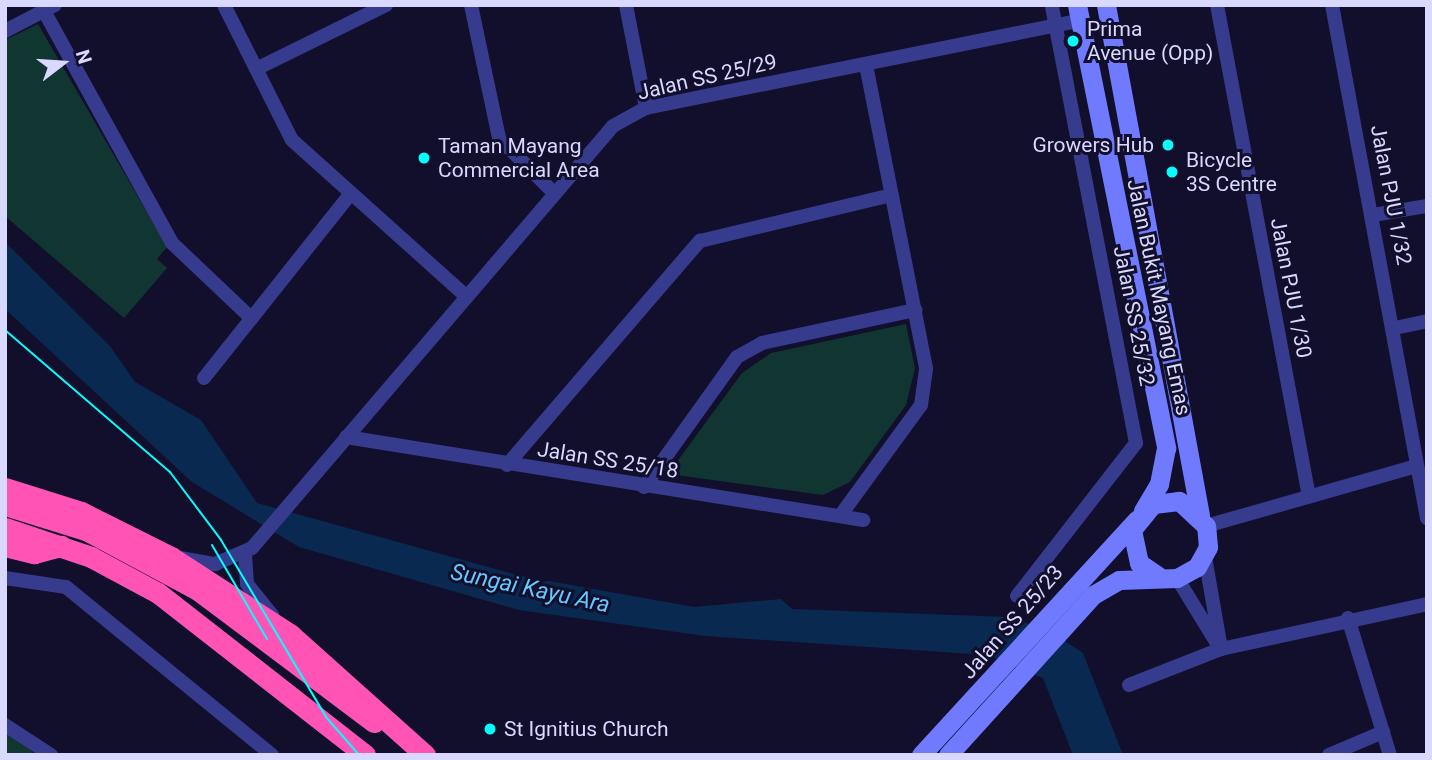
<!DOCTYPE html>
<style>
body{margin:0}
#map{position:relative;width:1432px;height:760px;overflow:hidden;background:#110f2b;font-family:Roboto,sans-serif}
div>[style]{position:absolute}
.green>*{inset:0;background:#113530}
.water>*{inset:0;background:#092950}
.street>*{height:14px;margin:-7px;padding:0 7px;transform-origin:7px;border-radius:7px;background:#363b8d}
.secondary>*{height:19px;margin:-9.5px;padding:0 9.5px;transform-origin:9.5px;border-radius:9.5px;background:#6f7aff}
.highway>*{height:21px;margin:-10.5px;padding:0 10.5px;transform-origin:10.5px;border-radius:10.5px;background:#ff53b6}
.tram>*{height:2px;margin:-1px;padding:0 1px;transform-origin:1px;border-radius:1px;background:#04feff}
.dots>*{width:19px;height:19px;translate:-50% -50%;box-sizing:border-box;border:4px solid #110f2b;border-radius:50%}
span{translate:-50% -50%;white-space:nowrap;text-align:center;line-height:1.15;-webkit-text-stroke:6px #110f2b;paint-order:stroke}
.poi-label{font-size:21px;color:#d9d8ff}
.left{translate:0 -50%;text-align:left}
.right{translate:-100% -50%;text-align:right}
.street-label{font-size:21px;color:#d9d8ff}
.water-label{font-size:23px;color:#66c7ff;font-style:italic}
.frame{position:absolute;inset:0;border:7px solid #d9d8ff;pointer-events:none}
.north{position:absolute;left:28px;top:28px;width:70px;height:70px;-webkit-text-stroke:5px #110f2b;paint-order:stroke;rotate:73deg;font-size:19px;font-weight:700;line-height:28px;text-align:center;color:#d9d8ff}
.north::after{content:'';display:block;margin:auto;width:24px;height:32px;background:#d9d8ff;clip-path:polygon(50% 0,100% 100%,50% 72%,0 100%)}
</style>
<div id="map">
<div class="green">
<i style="clip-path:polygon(38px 24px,167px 247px,157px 259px,167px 268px,124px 318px,5px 216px,5px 40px)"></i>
<i style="clip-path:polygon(906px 324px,915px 368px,906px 405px,850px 482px,823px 495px,668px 474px,742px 373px,771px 353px)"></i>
<i style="clip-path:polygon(7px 730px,36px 755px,5px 755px)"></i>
</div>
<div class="water">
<i style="clip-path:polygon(5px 242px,110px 346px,135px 382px,201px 420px,257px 503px,521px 576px,694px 607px,781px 599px,792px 609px,1008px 617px,1048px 630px,1083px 653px,1123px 755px,1073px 755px,1043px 678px,987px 655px,705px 636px,519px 610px,299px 547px,192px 482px,5px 309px)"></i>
</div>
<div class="street">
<i style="left:224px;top:5px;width:151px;rotate:63.3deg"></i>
<i style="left:292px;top:140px;width:235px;rotate:41.9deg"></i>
<i style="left:471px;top:5px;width:136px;rotate:78.1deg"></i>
<i style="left:499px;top:138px;width:79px;rotate:45deg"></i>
<i style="left:626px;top:5px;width:105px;rotate:79deg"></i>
<i style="left:1217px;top:5px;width:500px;rotate:79.4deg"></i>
<i style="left:1332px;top:5px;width:522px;rotate:79.51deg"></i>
<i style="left:44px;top:11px;width:265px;rotate:61.1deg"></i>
<i style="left:172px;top:243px;width:109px;rotate:43.5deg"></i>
<i style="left:5px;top:31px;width:56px;rotate:-27.5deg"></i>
<i style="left:256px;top:69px;width:145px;rotate:-26.2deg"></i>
<i style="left:1373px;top:215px;width:55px;rotate:-9.5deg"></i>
<i style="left:1395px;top:328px;width:33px;rotate:-12deg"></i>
<i style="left:204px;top:378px;width:236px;rotate:-51.5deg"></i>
<i style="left:346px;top:437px;width:524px;rotate:9.12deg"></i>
<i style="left:507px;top:465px;width:296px;rotate:-49.3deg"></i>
<i style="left:700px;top:241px;width:197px;rotate:-13.5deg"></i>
<i style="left:644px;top:487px;width:160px;rotate:-54.4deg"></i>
<i style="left:737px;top:357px;width:29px;rotate:-29deg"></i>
<i style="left:762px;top:343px;width:157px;rotate:-12.2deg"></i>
<i style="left:840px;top:516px;width:137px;rotate:-53.9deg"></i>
<i style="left:921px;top:405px;width:37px;rotate:-82deg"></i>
<i style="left:926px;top:368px;width:310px;rotate:-101.2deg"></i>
<i style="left:1206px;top:526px;width:219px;rotate:-15.9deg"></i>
<i style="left:245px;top:555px;width:29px;rotate:86deg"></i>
<i style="left:247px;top:584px;width:40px;rotate:51deg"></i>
<i style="left:1205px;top:557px;width:93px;rotate:80.1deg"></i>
<i style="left:180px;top:558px;width:36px;rotate:10deg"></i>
<i style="left:215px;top:564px;width:40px;rotate:-23.4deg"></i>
<i style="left:252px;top:548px;width:555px;rotate:-49.45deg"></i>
<i style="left:613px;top:126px;width:38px;rotate:-29deg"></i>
<i style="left:646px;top:108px;width:442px;rotate:-11.4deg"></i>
<i style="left:5px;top:578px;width:62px;rotate:8.4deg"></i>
<i style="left:66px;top:587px;width:266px;rotate:39.2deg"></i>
<i style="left:1177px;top:578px;width:79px;rotate:58.5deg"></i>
<i style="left:1017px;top:596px;width:194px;rotate:-52.1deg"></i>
<i style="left:1136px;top:443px;width:446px;rotate:-100.9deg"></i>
<i style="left:1348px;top:618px;width:143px;rotate:73deg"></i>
<i style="left:1129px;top:685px;width:99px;rotate:-21.4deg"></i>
<i style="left:1221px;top:649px;width:211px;rotate:-12.3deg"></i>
<i style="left:5px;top:725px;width:55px;rotate:33.1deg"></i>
<i style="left:1329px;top:755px;width:59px;rotate:-23.1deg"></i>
</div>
<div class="secondary">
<i style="left:1077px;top:5px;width:452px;rotate:78.6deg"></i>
<i style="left:1166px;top:448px;width:37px;rotate:101deg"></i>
<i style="left:1159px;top:484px;width:31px;rotate:121deg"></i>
<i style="left:1106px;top:5px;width:519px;rotate:79.56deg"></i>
<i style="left:921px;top:755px;width:319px;rotate:-47.5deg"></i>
<i style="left:948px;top:755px;width:216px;rotate:-47.8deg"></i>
<i style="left:1093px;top:595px;width:30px;rotate:-30deg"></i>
<i style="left:1119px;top:580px;width:58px;rotate:-2deg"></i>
<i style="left:1177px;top:578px;width:23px;rotate:-29deg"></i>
<i style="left:1197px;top:567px;width:23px;rotate:-61deg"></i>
<i style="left:1208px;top:547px;width:21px;rotate:-95deg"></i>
<i style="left:1206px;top:526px;width:37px;rotate:-137deg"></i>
<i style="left:1179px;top:501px;width:26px;rotate:173deg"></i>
<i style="left:1153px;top:504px;width:33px;rotate:129deg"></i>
<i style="left:1132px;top:530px;width:34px;rotate:78deg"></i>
<i style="left:1139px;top:563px;width:23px;rotate:34deg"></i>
</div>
<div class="highway">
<i style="left:5px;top:488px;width:80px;rotate:17.5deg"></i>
<i style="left:81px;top:512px;width:101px;rotate:26.6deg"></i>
<i style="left:171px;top:557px;width:143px;rotate:33deg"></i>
<i style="left:291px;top:635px;width:180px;rotate:41.8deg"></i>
<i style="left:5px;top:505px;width:85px;rotate:17.2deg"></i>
<i style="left:86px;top:530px;width:127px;rotate:28.2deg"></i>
<i style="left:198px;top:590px;width:220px;rotate:36.9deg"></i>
<i style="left:5px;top:528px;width:91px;rotate:18.6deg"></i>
<i style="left:91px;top:557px;width:76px;rotate:28.2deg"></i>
<i style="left:158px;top:593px;width:263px;rotate:38deg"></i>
<i style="left:5px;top:546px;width:30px;rotate:14deg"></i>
<i style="left:34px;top:553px;width:28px;rotate:-15deg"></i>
</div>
<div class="tram">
<i style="left:5px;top:330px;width:218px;rotate:40.7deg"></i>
<i style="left:170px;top:472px;width:85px;rotate:53.1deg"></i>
<i style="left:221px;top:540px;width:206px;rotate:59.3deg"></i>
<i style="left:326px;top:717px;width:50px;rotate:49deg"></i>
<i style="left:212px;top:545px;width:109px;rotate:59.7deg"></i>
</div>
<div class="dots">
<i style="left:1073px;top:41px;background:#04feff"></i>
<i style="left:1168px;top:145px;background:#04feff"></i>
<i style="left:424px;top:158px;background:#04feff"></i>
<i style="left:1172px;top:172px;background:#04feff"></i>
<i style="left:490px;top:729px;background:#04feff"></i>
</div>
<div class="poi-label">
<span class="left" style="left:1087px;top:41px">Prima<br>Avenue (Opp)</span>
<span class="right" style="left:1154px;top:145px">Growers Hub</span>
<span class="left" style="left:438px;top:158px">Taman Mayang<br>Commercial Area</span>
<span class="left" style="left:1186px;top:172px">Bicycle<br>3S Centre</span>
<span class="left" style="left:504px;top:729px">St Ignitius Church</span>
</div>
<div class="street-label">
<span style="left:707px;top:77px;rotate:-13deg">Jalan SS 25/29</span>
<span style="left:1391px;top:195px;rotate:79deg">Jalan PJU 1/32</span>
<span style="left:1291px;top:288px;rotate:79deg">Jalan PJU 1/30</span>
<span style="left:1159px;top:297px;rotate:78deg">Jalan Bukit Mayang Emas</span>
<span style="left:1134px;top:316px;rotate:79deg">Jalan SS 25/32</span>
<span style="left:608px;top:460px;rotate:9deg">Jalan SS 25/18</span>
<span style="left:1012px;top:622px;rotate:-49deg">Jalan SS 25/23</span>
</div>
<div class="water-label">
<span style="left:530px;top:589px;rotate:12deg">Sungai Kayu Ara</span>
</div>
<div class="frame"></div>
<div class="north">N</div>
</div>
